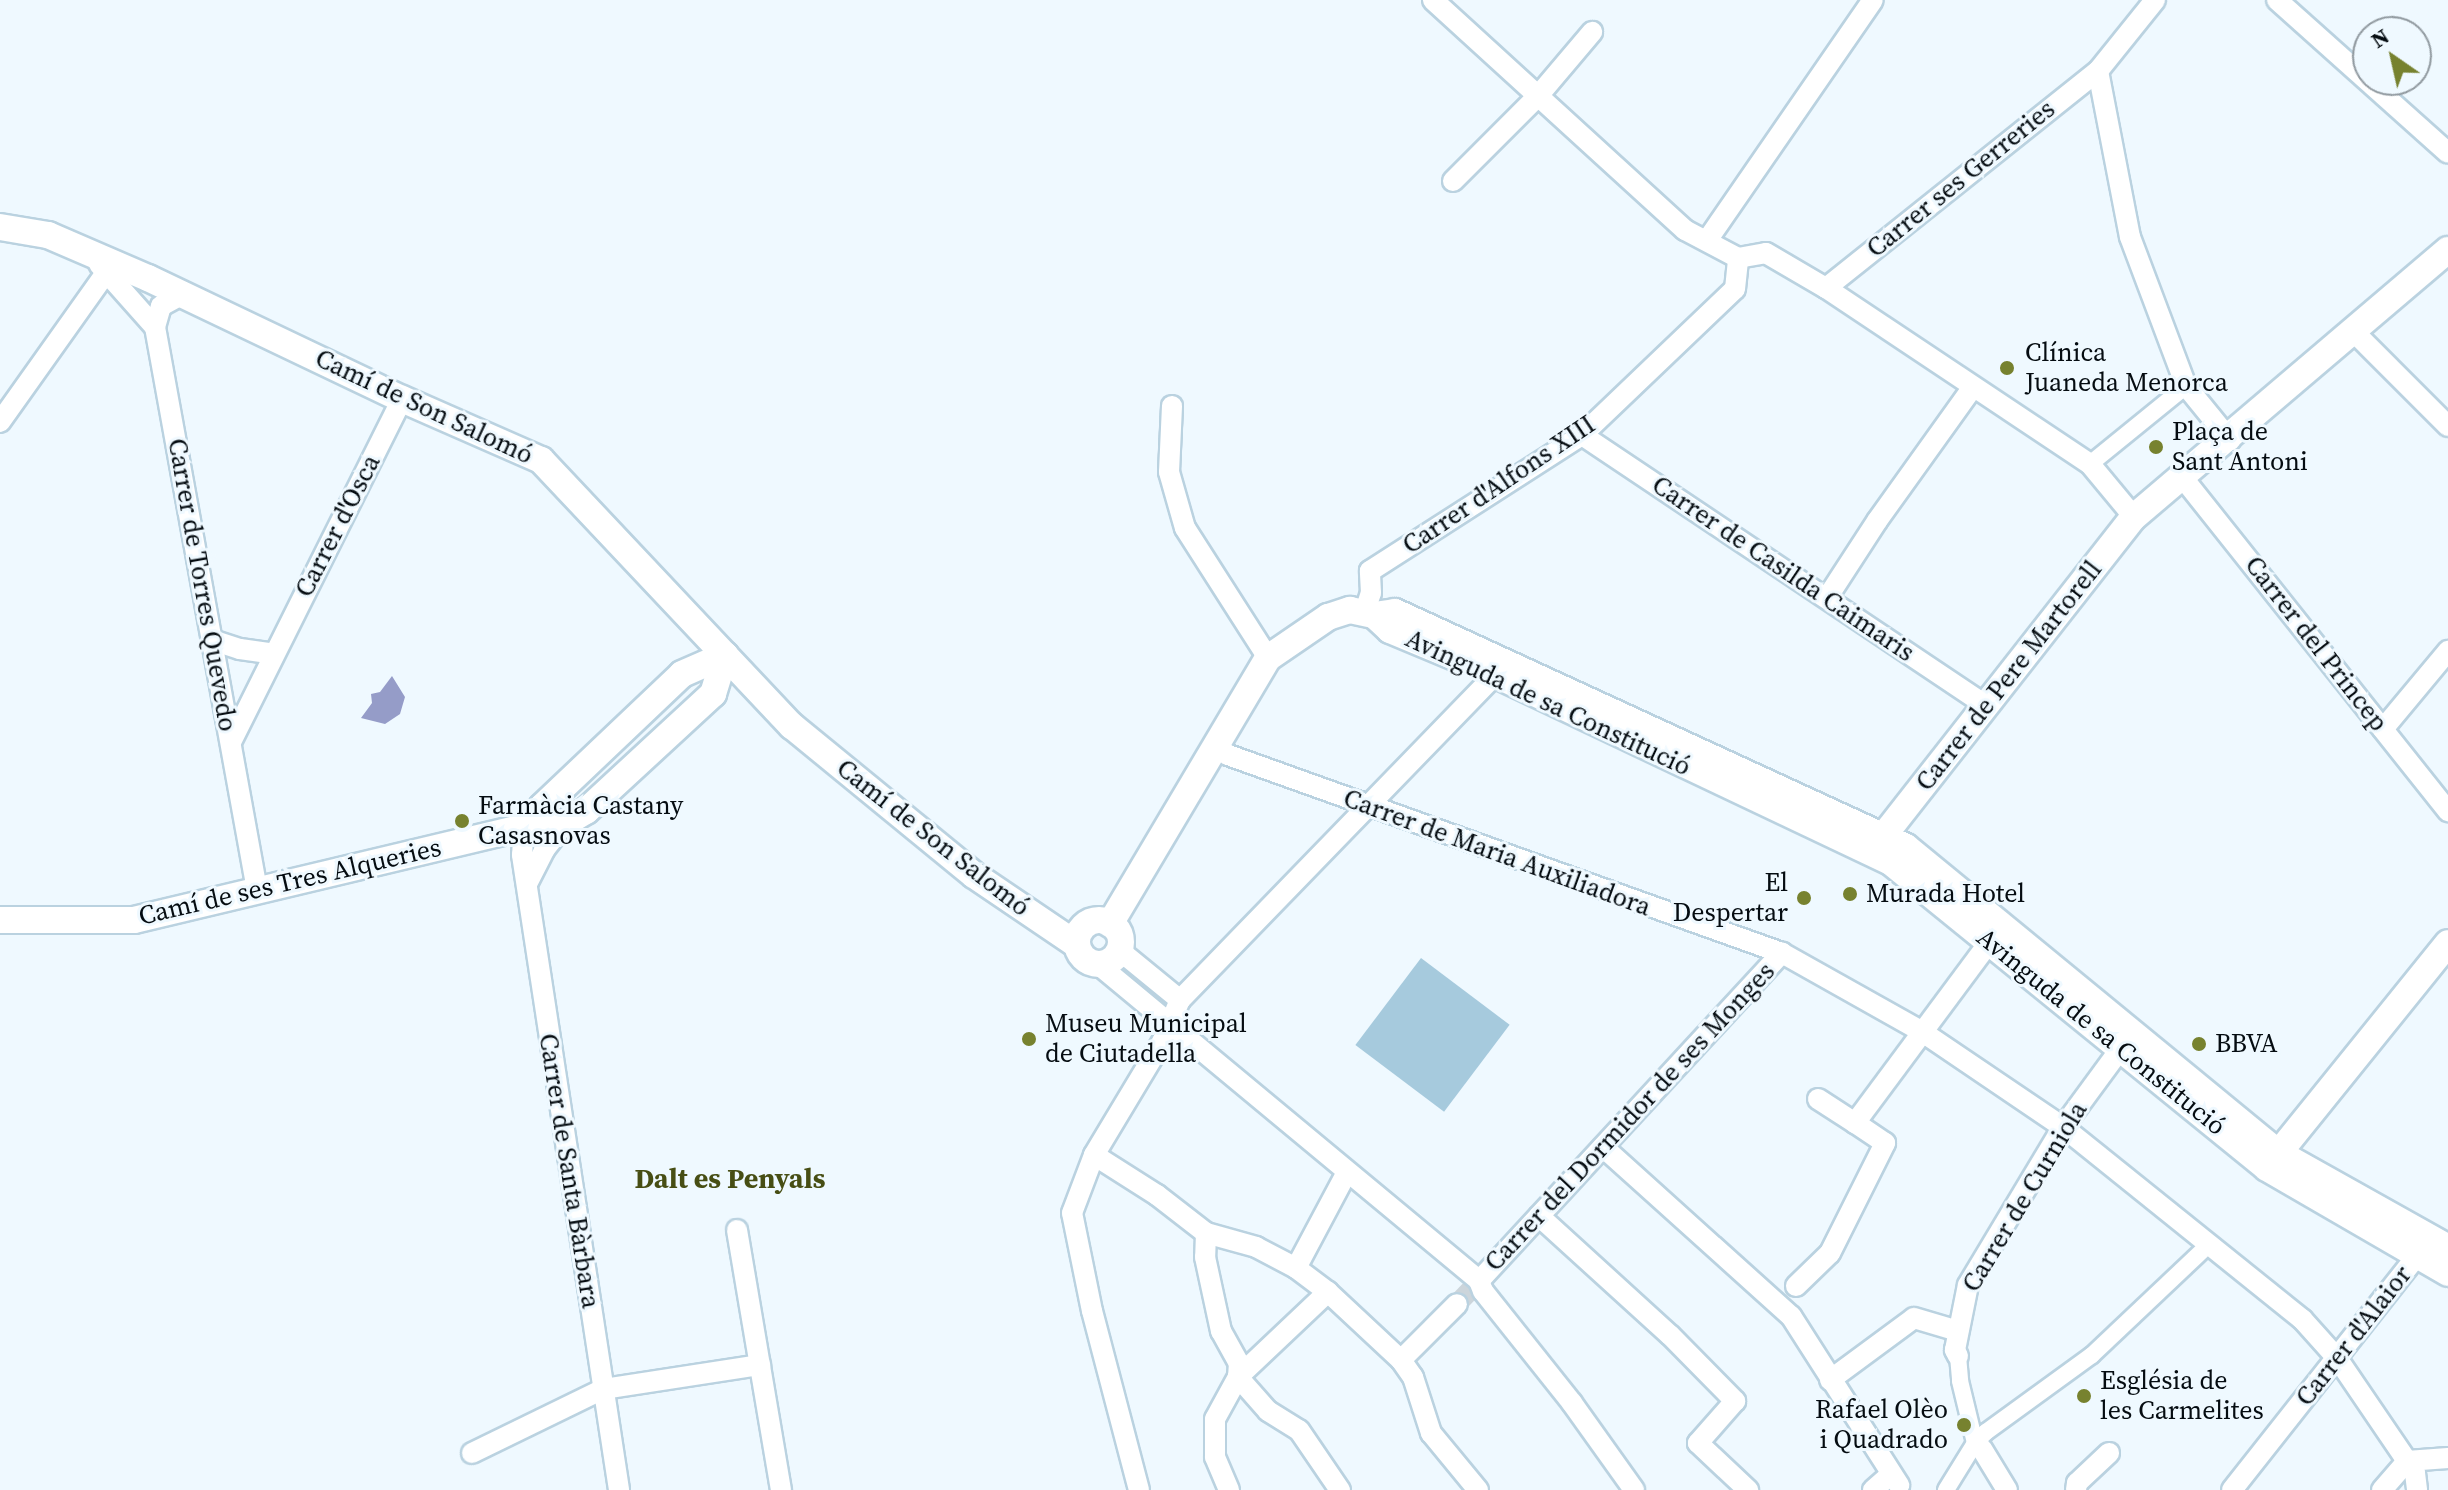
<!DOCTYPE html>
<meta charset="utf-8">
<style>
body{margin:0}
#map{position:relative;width:2448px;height:1490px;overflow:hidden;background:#eff9ff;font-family:"Source Serif 4",serif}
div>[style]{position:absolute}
.green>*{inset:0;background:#a6cadd;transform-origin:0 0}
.water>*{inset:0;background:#959cc8}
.minor-tunnel>*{height:20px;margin-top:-10px;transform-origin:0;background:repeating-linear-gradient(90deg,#ccd5db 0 20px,transparent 0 30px)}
.roads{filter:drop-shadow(2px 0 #bad2e0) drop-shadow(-2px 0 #bad2e0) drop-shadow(0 2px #bad2e0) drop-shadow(0 -2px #bad2e0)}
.pedestrian>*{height:16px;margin:-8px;padding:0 8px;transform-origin:8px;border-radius:8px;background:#fff}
.minor>*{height:20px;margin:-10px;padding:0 10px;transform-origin:10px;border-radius:10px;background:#fff}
.tertiary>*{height:26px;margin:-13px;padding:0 13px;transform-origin:13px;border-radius:13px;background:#fff}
.tertiary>.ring{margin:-13px;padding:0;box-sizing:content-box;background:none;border:26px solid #fff;border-radius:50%}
.dots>*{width:22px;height:22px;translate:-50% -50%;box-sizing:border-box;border:4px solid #eff9ff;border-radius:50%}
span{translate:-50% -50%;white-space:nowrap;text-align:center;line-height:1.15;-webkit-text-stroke:6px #eff9ff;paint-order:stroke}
.street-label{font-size:26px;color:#050c11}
.poi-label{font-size:26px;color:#050c11}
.left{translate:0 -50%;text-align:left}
.right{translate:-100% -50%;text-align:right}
.neighbourhood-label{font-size:28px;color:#474e14;font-weight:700}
.north{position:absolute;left:2352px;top:16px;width:80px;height:80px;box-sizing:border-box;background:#eff9ff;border:2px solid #919aa0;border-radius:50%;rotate:326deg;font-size:22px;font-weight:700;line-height:32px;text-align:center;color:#050c11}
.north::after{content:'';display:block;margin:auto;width:28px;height:36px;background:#77822f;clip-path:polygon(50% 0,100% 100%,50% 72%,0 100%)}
</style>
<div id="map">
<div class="green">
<i style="left:1421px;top:958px;width:111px;height:109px;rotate:37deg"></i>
</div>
<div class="water">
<i style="clip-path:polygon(392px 676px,405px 697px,400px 714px,385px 724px,361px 718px,372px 703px,371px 694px,380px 692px)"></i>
</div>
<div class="minor-tunnel">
<i style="left:1457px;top:1304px;width:32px;rotate:-46deg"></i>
</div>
<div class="roads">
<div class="pedestrian">
<i style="left:2090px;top:464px;width:124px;rotate:-39.1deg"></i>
<i style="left:1958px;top:1356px;width:25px;rotate:85deg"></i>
<i style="left:1960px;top:1381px;width:64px;rotate:76.4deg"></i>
<i style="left:1975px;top:1443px;width:6px;rotate:45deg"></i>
<i style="left:1946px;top:1490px;width:55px;rotate:-58.3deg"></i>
<i style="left:1975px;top:1443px;width:16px;rotate:-45deg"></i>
<i style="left:1986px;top:1432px;width:131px;rotate:-36deg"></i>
<i style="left:2092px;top:1355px;width:151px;rotate:-43.4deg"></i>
</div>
<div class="minor">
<i style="left:1433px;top:0;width:341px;rotate:42.4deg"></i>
<i style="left:1685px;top:230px;width:60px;rotate:27.8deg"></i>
<i style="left:1738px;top:258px;width:28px;rotate:-10deg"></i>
<i style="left:1766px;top:253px;width:69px;rotate:30.3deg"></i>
<i style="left:1826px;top:288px;width:317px;rotate:33.7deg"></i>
<i style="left:2090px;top:464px;width:69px;rotate:50.3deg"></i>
<i style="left:2277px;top:0;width:229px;rotate:41.8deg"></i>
<i style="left:2098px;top:71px;width:169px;rotate:79.1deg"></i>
<i style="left:2130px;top:237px;width:159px;rotate:69.4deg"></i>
<i style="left:2186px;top:386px;width:70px;rotate:50.8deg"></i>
<i style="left:1453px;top:181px;width:120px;rotate:-45deg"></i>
<i style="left:1538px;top:96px;width:84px;rotate:-49.8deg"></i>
<i style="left:1708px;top:239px;width:290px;rotate:-55.4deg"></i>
<i style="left:99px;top:264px;width:84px;rotate:48.4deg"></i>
<i style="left:1826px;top:288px;width:348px;rotate:-38.6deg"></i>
<i style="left:2098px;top:71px;width:91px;rotate:-51.2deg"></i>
<i style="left:183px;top:294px;width:25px;rotate:151deg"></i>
<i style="left:161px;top:306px;width:22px;rotate:106deg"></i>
<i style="left:155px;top:327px;width:572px;rotate:79.73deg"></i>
<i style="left:2354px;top:332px;width:133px;rotate:45deg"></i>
<i style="left:1172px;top:406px;width:66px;rotate:92.6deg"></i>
<i style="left:1169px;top:472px;width:58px;rotate:74.1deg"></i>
<i style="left:1185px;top:528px;width:154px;rotate:57.4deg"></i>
<i style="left:0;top:422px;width:183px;rotate:-54.6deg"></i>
<i style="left:1582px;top:435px;width:484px;rotate:33.8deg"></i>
<i style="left:2183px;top:478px;width:426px;rotate:51.5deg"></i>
<i style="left:1827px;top:598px;width:92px;rotate:-57deg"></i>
<i style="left:1877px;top:521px;width:165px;rotate:-54.4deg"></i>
<i style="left:1365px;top:611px;width:19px;rotate:-72deg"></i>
<i style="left:1371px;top:593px;width:22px;rotate:-93deg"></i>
<i style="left:1370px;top:571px;width:252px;rotate:-32.7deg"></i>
<i style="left:1582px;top:435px;width:211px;rotate:-43.7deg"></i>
<i style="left:1735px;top:289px;width:31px;rotate:-84deg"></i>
<i style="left:212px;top:640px;width:29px;rotate:18deg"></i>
<i style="left:240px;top:649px;width:34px;rotate:8deg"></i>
<i style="left:2383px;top:729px;width:102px;rotate:-50.2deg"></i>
<i style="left:231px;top:742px;width:383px;rotate:-63.5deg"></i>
<i style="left:1216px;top:746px;width:15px;rotate:37deg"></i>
<i style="left:1228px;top:755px;width:588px;rotate:19.67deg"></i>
<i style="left:1782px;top:953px;width:159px;rotate:29.3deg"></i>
<i style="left:1921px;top:1031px;width:171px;rotate:34.1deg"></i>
<i style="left:2063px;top:1127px;width:307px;rotate:38.8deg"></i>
<i style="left:2302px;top:1319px;width:52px;rotate:48.1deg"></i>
<i style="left:2337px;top:1358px;width:125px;rotate:55.8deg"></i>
<i style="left:2407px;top:1461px;width:14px;rotate:56deg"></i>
<i style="left:2415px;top:1473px;width:17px;rotate:83deg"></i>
<i style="left:530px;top:826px;width:14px;rotate:120deg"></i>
<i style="left:523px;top:838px;width:17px;rotate:93deg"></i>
<i style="left:522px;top:855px;width:642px;rotate:81.31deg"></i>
<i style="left:528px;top:882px;width:36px;rotate:-63deg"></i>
<i style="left:544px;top:850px;width:33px;rotate:-52deg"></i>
<i style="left:1119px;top:950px;width:79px;rotate:39.3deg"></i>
<i style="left:1099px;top:965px;width:494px;rotate:39.7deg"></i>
<i style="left:1479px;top:1281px;width:11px;rotate:68deg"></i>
<i style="left:1483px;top:1291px;width:143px;rotate:51.5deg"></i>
<i style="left:1572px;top:1403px;width:107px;rotate:54.5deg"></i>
<i style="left:1818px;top:1099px;width:44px;rotate:33deg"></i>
<i style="left:1603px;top:1147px;width:253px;rotate:42deg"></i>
<i style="left:1791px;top:1316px;width:201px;rotate:57.4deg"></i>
<i style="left:1094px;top:1155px;width:75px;rotate:32.4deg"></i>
<i style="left:1157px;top:1195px;width:62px;rotate:37.8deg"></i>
<i style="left:1206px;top:1233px;width:52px;rotate:15.6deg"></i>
<i style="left:1256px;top:1247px;width:45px;rotate:27.7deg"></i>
<i style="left:1296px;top:1268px;width:40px;rotate:37deg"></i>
<i style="left:1328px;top:1292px;width:100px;rotate:43deg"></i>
<i style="left:1401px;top:1360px;width:21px;rotate:55deg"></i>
<i style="left:1413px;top:1377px;width:59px;rotate:72.2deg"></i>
<i style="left:1431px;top:1433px;width:74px;rotate:50.5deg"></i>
<i style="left:1539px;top:1216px;width:177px;rotate:42.3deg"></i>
<i style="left:1670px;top:1335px;width:93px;rotate:45.4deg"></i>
<i style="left:1735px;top:1401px;width:56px;rotate:131.4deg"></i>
<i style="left:1698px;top:1443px;width:69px;rotate:43.2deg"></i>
<i style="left:737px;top:1230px;width:264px;rotate:80.4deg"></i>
<i style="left:1206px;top:1233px;width:24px;rotate:92deg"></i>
<i style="left:1205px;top:1257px;width:76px;rotate:77.8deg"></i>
<i style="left:1221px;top:1331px;width:37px;rotate:61deg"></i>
<i style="left:1239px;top:1363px;width:14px;rotate:94deg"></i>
<i style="left:1238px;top:1377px;width:45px;rotate:48.6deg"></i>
<i style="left:1268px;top:1411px;width:36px;rotate:32deg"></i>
<i style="left:1299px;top:1430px;width:73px;rotate:55.7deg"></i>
<i style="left:1296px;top:1268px;width:106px;rotate:-62deg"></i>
<i style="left:1479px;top:1281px;width:447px;rotate:-47.3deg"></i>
<i style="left:1796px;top:1286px;width:47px;rotate:-44.1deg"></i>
<i style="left:1830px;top:1253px;width:123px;rotate:-63.4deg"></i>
<i style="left:1885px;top:1143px;width:36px;rotate:-146deg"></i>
<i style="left:1855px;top:1123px;width:227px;rotate:-53.4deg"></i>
<i style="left:1958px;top:1356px;width:7px;rotate:-117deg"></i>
<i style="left:1955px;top:1350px;width:66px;rotate:-78.7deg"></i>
<i style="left:1968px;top:1285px;width:184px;rotate:-59deg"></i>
<i style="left:2063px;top:1127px;width:98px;rotate:-53.7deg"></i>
<i style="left:1401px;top:1360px;width:79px;rotate:-45deg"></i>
<i style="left:1830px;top:1380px;width:104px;rotate:-36.4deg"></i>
<i style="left:1914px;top:1318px;width:46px;rotate:16.5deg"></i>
<i style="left:1982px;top:1449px;width:48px;rotate:58.6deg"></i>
<i style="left:472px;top:1453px;width:146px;rotate:-26deg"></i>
<i style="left:603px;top:1389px;width:159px;rotate:-8.7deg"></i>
<i style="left:1139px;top:1490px;width:185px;rotate:-104.7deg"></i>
<i style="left:1092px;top:1311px;width:100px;rotate:-101.5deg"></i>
<i style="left:1072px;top:1213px;width:62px;rotate:-69.2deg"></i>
<i style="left:1094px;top:1155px;width:134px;rotate:-59deg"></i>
<i style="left:1163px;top:1040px;width:43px;rotate:-67deg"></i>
<i style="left:1180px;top:1000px;width:454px;rotate:-45.9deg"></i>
<i style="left:1496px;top:674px;width:5px;rotate:-37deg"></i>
<i style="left:1500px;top:671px;width:16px;rotate:30deg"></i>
<i style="left:1229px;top:1490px;width:36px;rotate:-113deg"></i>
<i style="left:1215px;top:1457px;width:38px;rotate:-90deg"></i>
<i style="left:1215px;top:1419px;width:48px;rotate:-61.3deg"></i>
<i style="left:1238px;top:1377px;width:124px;rotate:-43.4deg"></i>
<i style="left:1873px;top:1490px;width:23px;rotate:-41deg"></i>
<i style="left:2076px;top:1490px;width:7px;rotate:-82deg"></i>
<i style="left:2077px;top:1483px;width:44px;rotate:-43.2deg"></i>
<i style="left:2232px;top:1490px;width:298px;rotate:-51.7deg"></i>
<i style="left:2382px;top:1490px;width:38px;rotate:-49deg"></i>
<i style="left:2407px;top:1461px;width:41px;rotate:-4.2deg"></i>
</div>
<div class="tertiary">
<i style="left:0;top:227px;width:49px;rotate:9.5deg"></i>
<i style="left:48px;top:235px;width:109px;rotate:23.3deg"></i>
<i style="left:148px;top:278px;width:281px;rotate:25.5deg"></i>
<i style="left:402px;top:399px;width:152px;rotate:23.7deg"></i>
<i style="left:541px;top:460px;width:366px;rotate:46.7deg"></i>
<i style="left:792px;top:726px;width:235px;rotate:39.3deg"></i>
<i style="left:974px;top:875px;width:123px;rotate:34.1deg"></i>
<i style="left:1374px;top:615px;width:22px;rotate:43deg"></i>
<i style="left:1390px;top:630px;width:78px;rotate:22.6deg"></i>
<i style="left:1505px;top:679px;width:429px;rotate:25.4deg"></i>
<i style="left:1892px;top:863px;width:483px;rotate:39.1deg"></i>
<i style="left:2267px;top:1168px;width:209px;rotate:30.1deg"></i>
<i style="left:530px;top:826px;width:22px;rotate:-58deg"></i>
<i style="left:542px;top:807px;width:193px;rotate:-43.5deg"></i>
<i style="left:682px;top:674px;width:47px;rotate:-23.8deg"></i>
<i style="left:1874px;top:848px;width:421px;rotate:-51.9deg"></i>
<i style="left:2134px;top:517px;width:412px;rotate:-40.4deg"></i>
<i style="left:0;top:920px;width:134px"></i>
<i style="left:134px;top:920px;width:407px;rotate:-13.4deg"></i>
<i style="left:530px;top:826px;width:34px;rotate:-3deg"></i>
<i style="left:564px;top:824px;width:26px;rotate:-31deg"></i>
<i style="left:586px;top:811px;width:173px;rotate:-42.7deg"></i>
<i style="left:713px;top:694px;width:41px;rotate:-72.9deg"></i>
<i class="ring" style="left:1077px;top:920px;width:18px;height:18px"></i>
<i style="left:1110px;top:924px;width:309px;rotate:-59.3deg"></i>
<i style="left:1268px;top:658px;width:73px;rotate:-34.3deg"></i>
<i style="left:1328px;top:617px;width:23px;rotate:-18deg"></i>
<i style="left:1350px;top:610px;width:25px;rotate:12deg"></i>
<i style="left:1374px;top:615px;width:21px;rotate:-8deg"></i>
<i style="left:1395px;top:612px;width:562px;rotate:24.7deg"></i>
<i style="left:1906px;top:847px;width:482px;rotate:39.4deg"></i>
<i style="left:2279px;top:1153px;width:194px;rotate:29.3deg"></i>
<i style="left:2269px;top:1165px;width:285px;rotate:-51.1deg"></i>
</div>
</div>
<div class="dots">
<i style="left:2007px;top:368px;background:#77822f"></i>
<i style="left:2156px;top:447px;background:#77822f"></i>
<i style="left:462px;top:821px;background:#77822f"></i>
<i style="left:1850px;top:894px;background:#77822f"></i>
<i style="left:1804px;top:898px;background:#77822f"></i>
<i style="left:1029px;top:1039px;background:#77822f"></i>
<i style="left:2199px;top:1044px;background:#77822f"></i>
<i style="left:2084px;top:1396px;background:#77822f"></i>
<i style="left:1964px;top:1425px;background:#77822f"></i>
</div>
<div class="street-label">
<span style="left:1961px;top:179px;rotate:-39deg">Carrer ses Gerreries</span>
<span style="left:424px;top:407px;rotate:25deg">Camí de Son Salomó</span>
<span style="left:1499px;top:485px;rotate:-34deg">Carrer d'Alfons XIII</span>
<span style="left:338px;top:526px;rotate:-63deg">Carrer d'Osca</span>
<span style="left:1783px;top:569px;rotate:34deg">Carrer de Casilda Caimaris</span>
<span style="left:202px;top:585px;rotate:80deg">Carrer de Torres Quevedo</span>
<span style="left:2316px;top:644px;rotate:52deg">Carrer del Princep</span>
<span style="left:2009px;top:676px;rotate:-52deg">Carrer de Pere Martorell</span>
<span style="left:1548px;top:703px;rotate:25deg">Avinguda de sa Constitució</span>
<span style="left:933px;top:838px;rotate:38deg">Camí de Son Salomó</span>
<span style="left:1497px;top:853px;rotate:20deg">Carrer de Maria Auxiliadora</span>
<span style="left:290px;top:882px;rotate:-13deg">Camí de ses Tres Alqueries</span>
<span style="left:2101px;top:1032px;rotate:39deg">Avinguda de sa Constitució</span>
<span style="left:1630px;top:1117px;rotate:-47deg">Carrer del Dormidor de ses Monges</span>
<span style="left:569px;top:1171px;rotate:81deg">Carrer de Santa Bàrbara</span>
<span style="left:2025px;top:1197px;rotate:-59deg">Carrer de Curniola</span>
<span style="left:2354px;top:1336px;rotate:-52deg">Carrer d'Alaior</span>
</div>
<div class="poi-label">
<span class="left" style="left:2025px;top:368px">Clínica<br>Juaneda Menorca</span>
<span class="left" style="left:2172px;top:447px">Plaça de<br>Sant Antoni</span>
<span class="left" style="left:478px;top:821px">Farmàcia Castany<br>Casasnovas</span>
<span class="right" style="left:1788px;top:898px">El<br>Despertar</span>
<span class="left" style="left:1866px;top:894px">Murada Hotel</span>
<span class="left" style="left:1045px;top:1039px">Museu Municipal<br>de Ciutadella</span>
<span class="left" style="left:2215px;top:1044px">BBVA</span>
<span class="left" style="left:2100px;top:1396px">Església de<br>les Carmelites</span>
<span class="right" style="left:1948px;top:1425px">Rafael Olèo<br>i Quadrado</span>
</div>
<div class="neighbourhood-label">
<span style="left:730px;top:1178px">Dalt es Penyals</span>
</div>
<div class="north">N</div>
</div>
